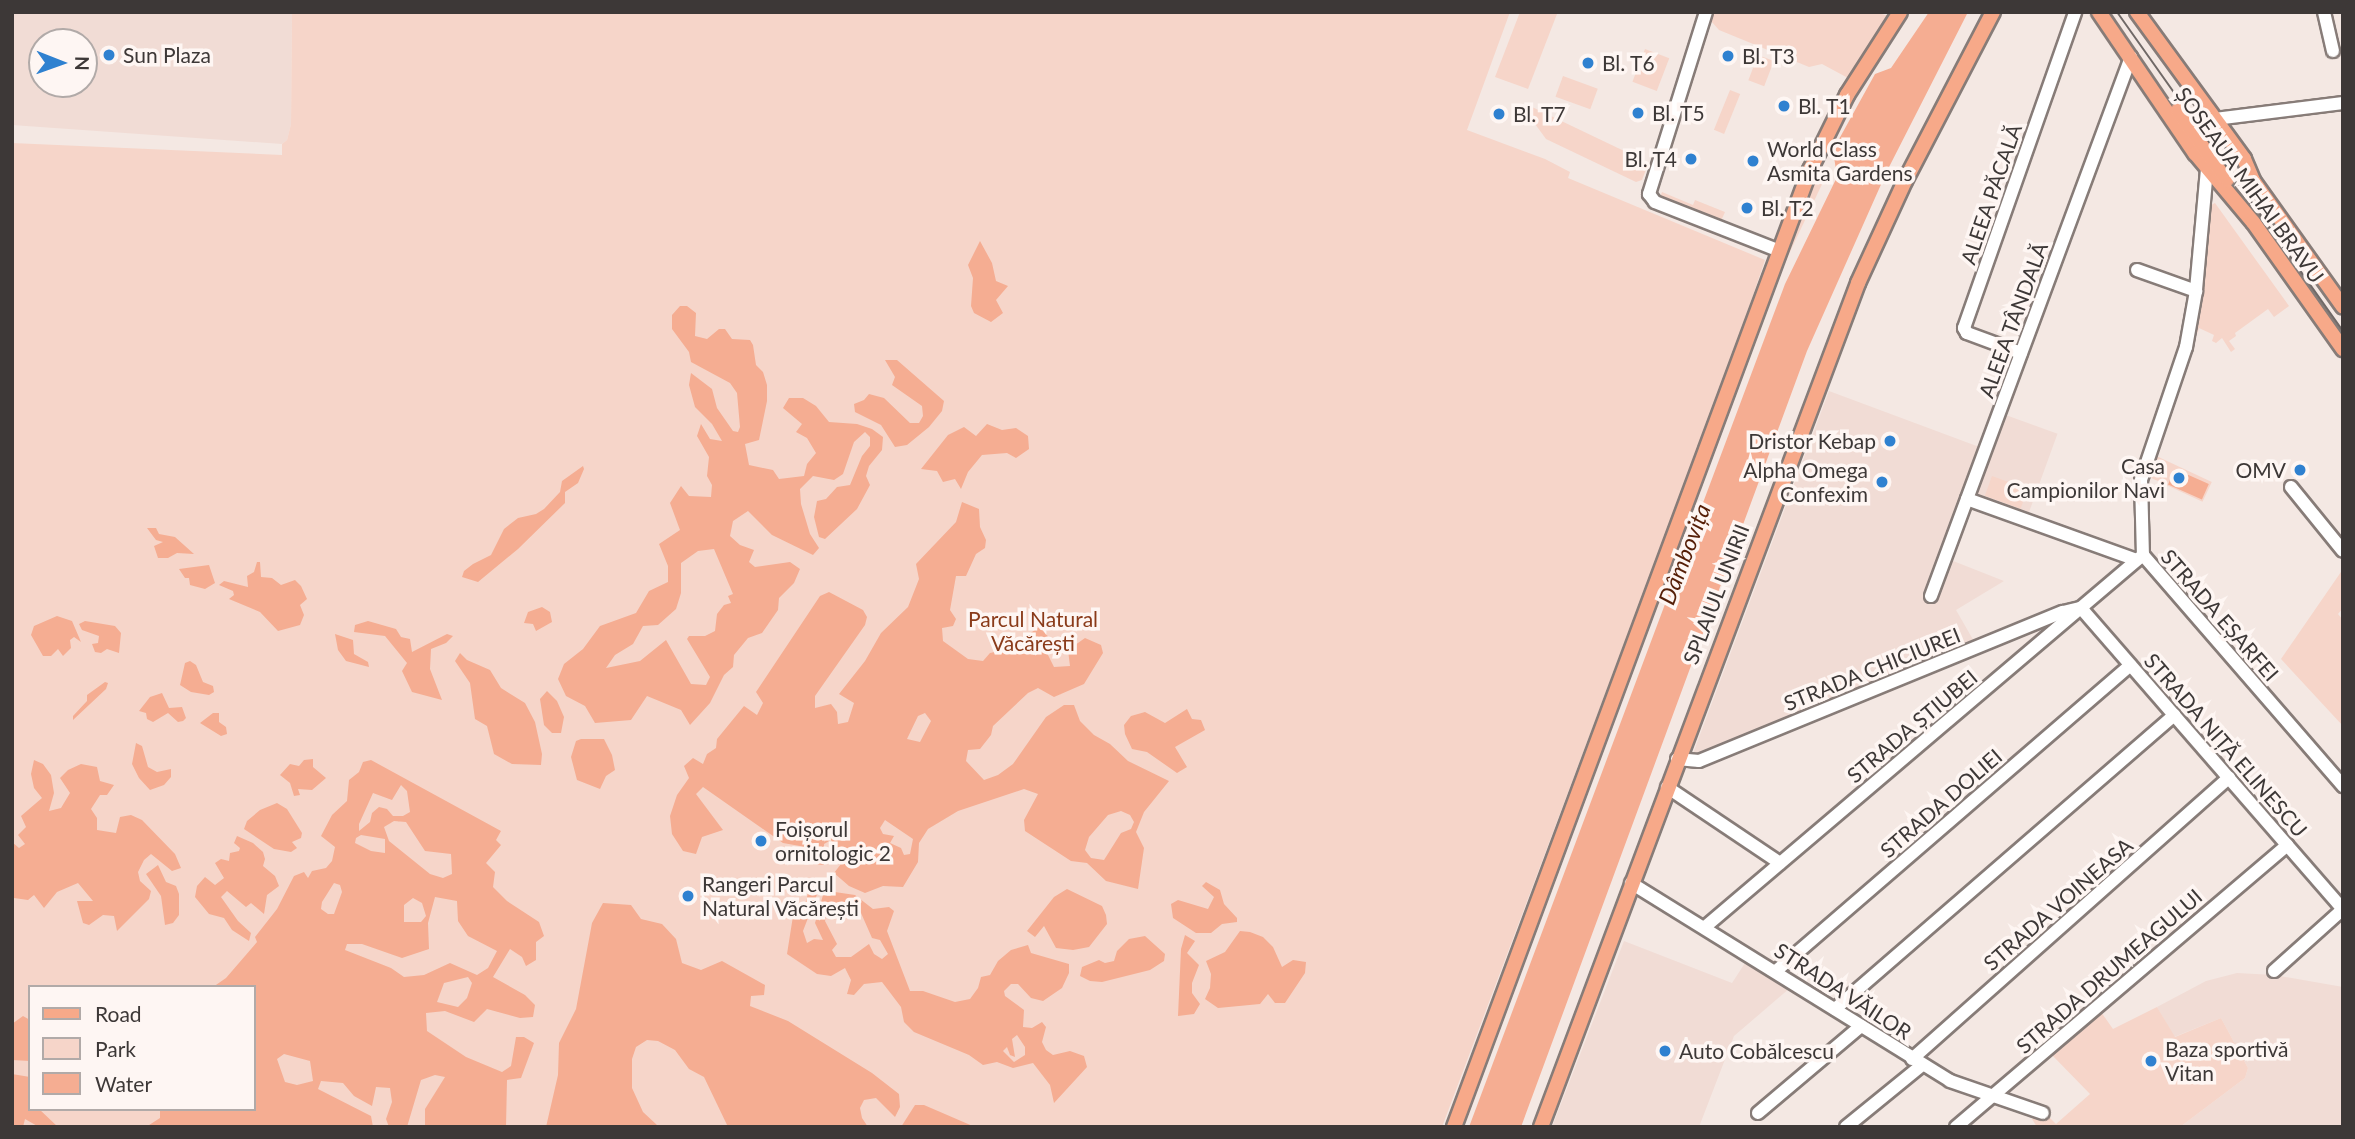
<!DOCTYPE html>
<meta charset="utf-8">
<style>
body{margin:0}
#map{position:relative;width:2355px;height:1139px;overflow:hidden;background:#f4e8e3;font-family:Lato,sans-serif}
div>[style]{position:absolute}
.built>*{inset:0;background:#f1dcd5;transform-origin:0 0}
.green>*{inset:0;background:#f6d5c9;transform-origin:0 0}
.water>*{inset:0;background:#f5ad92;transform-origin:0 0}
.roads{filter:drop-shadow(2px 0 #877c78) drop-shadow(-2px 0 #877c78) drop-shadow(0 2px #877c78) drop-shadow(0 -2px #877c78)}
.minor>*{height:12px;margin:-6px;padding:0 6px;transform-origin:6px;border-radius:6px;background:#fff}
.major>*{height:14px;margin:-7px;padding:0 7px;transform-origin:7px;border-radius:7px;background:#f7a989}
.tram>*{height:2px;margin:-1px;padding:0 1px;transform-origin:1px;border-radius:1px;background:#706967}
.dots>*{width:19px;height:19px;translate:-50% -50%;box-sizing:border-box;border:4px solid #fef6f3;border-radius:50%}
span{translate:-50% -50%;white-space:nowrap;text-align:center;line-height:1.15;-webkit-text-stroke:7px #fef6f3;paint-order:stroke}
.poi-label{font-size:21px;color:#3d3837}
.left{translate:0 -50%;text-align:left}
.right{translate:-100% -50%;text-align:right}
.street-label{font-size:21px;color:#3d3837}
.park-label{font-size:21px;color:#8a3b1a}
.water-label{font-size:23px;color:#551e07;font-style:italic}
.frame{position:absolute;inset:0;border:14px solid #3d3837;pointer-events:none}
.legend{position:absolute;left:28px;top:985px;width:228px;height:126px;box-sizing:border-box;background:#fef6f3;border:2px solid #b1aaa8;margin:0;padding:9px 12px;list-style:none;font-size:21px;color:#3d3837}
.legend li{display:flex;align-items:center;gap:14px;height:35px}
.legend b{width:35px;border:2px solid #b1aaa8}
.north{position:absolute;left:28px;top:28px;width:70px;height:70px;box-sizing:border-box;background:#fef6f3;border:2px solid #b1aaa8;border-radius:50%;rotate:91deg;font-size:19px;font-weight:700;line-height:28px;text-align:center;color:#3d3837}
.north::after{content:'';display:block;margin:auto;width:24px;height:32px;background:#2f81d0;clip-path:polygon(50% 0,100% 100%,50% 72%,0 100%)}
</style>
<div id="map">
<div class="built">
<i style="clip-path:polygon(evenodd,12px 12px,292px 12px,291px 124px,287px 140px,282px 144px,12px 125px,12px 12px,42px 42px,84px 42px,84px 84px,42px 84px,42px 42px)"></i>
<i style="clip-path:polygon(1829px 391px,1982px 448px,1943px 557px,2004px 581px,1956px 610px,1975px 643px,1692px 756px)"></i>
<i style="left:2003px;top:414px;width:58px;height:89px;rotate:20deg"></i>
<i style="clip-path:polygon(1624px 941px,1732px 983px,1747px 960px,1790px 988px,1734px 1036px,1699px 1127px,1552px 1127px)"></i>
<i style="clip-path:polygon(2237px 973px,2274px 975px,2343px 987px,2343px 1127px,2180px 1127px,2245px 1078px,2248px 1068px,2221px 1018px,2174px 1037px,2157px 1007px,2206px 981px)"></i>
</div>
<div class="green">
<i style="clip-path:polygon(evenodd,292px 12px,1510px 12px,1467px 130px,1545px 159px,1570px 172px,1568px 178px,1765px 260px,1732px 357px,1442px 1127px,12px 1127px,12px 143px,282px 155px,282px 144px,287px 140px,291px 124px,292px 12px,30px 987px,254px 987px,254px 1109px,30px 1109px,30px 987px)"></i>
<i style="clip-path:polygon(1520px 12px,1557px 14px,1528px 89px,1495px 77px)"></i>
<i style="clip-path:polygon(1703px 12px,1875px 12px,1889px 16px,1848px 78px,1822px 64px,1809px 67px,1719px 30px)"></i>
<i style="left:1645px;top:49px;width:26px;height:35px;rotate:21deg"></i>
<i style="left:1758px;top:55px;width:17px;height:27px;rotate:21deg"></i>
<i style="left:1563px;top:76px;width:37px;height:22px;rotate:20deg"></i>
<i style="left:1730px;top:90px;width:11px;height:43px;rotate:22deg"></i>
<i style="clip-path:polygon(1530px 106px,1643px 160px,1647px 167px,1642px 180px,1636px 182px,1546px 139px,1527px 113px)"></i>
<i style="clip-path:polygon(1821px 146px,1824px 180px,1779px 275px,1773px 272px)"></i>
<i style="clip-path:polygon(1662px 192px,1693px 205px,1695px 200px,1725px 212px,1721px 221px,1660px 197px)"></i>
<i style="clip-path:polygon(2215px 203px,2289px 306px,2274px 317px,2268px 309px,2235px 333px,2236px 336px,2229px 341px,2235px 349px,2231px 352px,2222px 338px,2216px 343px,2212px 341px,2214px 335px,2199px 328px,2197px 334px,2192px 332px,2211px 205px)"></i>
<i style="left:2152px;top:454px;width:66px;height:22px;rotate:25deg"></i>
<i style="left:1992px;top:476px;width:38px;height:21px;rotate:20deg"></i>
<i style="clip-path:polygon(2343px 569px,2343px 608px,2338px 614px,2343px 620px,2343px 726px,2281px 659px)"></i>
<i style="clip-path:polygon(2157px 1007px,2175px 1037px,2221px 1018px,2248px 1068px,2245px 1078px,2180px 1127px,2037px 1127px,2032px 1119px,2044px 1112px,2056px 1124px,2090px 1094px,2051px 1054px,2101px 1012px,2113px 1029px)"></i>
</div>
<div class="water">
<i style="clip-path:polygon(1929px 12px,1968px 12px,1887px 171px,1807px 351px,1521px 1127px,1469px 1127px,1785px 284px,1837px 177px,1833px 150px,1875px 74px,1891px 68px)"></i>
<i style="clip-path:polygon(980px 241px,992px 263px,996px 281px,1008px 286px,996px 300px,1003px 313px,991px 322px,974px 313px,971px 306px,973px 278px,968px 265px)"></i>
<i style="clip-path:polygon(evenodd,680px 306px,687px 306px,696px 313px,695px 336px,707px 339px,719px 329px,725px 329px,732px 339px,750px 340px,753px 345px,756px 365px,763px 372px,767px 385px,767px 401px,759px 440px,745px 444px,749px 465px,773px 470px,779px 479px,804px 476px,807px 464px,816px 453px,807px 438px,796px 432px,802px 424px,783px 408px,789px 398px,803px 398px,816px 406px,829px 422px,857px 424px,872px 429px,883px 437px,882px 450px,869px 466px,866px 476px,870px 485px,857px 509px,825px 539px,819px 537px,814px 517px,817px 501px,826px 499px,837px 487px,850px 485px,862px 456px,870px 446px,870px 437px,865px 432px,854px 442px,843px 474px,834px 480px,813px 476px,800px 489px,801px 504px,810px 534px,819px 548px,813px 555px,772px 535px,748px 511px,733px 521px,730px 536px,740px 545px,754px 550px,749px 562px,755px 567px,790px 562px,800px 569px,794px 583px,779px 598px,778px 610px,762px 633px,748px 638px,734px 655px,733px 667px,724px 675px,710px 703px,690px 725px,681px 710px,647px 696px,631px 720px,595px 723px,585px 706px,566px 696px,558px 679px,564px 664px,583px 649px,600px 626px,636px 613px,649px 591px,668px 582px,668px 566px,659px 544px,680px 530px,670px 503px,681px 486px,689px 496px,711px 497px,712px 485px,707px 476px,709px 457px,697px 436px,701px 424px,710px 439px,722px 441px,712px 424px,695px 407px,689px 385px,691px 373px,712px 389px,717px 408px,733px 431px,738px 432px,740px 427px,737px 393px,730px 383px,691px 362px,689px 352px,672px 329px,672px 315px,680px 306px,714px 549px,733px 594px,728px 596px,731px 603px,724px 605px,717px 614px,715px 631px,705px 636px,689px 636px,687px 639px,710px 677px,706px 685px,691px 684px,666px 640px,640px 661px,606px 668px,615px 655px,633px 644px,643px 626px,658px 625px,676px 609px,681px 593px,681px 563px,698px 551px,714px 549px)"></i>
<i style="clip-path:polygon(885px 360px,897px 360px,944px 401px,942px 411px,929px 427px,907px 445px,895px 447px,881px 425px,855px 412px,854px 404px,864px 400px,869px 394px,884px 398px,910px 423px,919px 423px,923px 416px,922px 406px,892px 385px,895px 377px)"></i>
<i style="clip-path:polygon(987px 424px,1002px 430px,1016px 428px,1028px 436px,1029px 449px,1016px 458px,1007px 453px,982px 455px,968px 472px,961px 489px,955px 479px,943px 482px,937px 471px,921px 469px,948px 435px,964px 427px,976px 436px)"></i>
<i style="clip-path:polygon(583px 466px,584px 469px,578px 483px,565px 492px,565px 503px,518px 549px,478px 582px,462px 577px,464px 571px,473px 564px,491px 555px,504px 529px,518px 518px,536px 514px,544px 509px,560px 492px,562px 481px)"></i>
<i style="left:2175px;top:469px;width:37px;height:17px;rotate:24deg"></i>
<i style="clip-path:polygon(evenodd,962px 502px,979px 509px,980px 527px,986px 540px,985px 548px,976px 554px,966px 576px,956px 576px,950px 610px,956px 619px,953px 626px,942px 628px,943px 641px,968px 659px,983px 661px,990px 653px,1008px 649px,1042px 625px,1049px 639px,1045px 649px,1054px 667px,1070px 666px,1068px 650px,1085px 638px,1101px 645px,1103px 653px,1084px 684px,1054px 697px,1038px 688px,1028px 693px,993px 726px,991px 735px,980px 749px,968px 750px,966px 761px,984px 780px,998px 775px,1013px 764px,1046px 717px,1064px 705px,1074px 705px,1080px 721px,1094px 735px,1110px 744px,1128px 761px,1169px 781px,1144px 812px,1136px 832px,1144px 848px,1138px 889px,1106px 881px,1087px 863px,1071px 861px,1025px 831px,1024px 820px,1038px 794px,1024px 789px,958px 811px,928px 829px,919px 843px,918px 862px,903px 887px,883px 886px,865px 893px,849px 886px,834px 873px,844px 860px,831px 840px,824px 844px,824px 865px,814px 864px,800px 846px,783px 843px,703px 787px,696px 794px,723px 830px,702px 837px,696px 854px,683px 851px,672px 834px,670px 816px,677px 795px,689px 778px,684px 766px,693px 758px,703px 764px,707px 754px,716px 748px,717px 739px,744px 706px,757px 715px,763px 703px,756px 692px,820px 596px,829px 592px,863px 610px,867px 617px,865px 625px,815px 696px,815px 708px,831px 704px,837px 712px,838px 724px,848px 722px,854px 703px,839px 694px,865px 661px,881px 633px,908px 607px,919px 579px,916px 564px,956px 522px,962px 502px,925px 713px,931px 721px,920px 742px,907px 739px,918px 716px,925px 713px,962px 502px,1121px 811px,1130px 815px,1134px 822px,1131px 829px,1121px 833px,1104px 860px,1091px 858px,1085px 850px,1089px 837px,1108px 815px,1121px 811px,962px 502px,885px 820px,913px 839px,910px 854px,904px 855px,901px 848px,890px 843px,894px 836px,883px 834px,880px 828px,885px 820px)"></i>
<i style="clip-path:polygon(147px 528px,156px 528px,159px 534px,175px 537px,194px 554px,177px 553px,168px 558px,158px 558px,154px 546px,163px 542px,156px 540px)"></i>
<i style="clip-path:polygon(257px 562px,260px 562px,261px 577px,272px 578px,281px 585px,295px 580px,301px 586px,307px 599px,300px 605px,304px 615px,300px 625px,278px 631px,260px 612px,229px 599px,234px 595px,233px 591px,219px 585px,224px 581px,248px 587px,247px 576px,254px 572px)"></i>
<i style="clip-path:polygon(209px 565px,215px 583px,205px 589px,190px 585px,189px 578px,185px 578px,179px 569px)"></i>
<i style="clip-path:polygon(542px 607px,550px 612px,552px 622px,536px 631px,533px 624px,524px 623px,528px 612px)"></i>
<i style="clip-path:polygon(57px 616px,72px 621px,81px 642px,74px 637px,70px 640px,71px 648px,63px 656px,58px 649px,51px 656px,43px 656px,31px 635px,34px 626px)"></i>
<i style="clip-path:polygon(85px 621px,115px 626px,121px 633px,119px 653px,107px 649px,101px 653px,95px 652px,92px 644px,98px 643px,99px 636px,82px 630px,79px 624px)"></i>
<i style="clip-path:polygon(368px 621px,396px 629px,401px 637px,410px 639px,412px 652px,447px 634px,453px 636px,446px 643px,431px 649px,430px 669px,442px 700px,412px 692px,402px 671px,407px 663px,385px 636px,354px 632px,355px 625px)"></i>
<i style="clip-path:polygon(335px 634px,353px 640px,354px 654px,368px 662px,369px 667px,346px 661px,338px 650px)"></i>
<i style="clip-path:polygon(460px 653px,467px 660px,490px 670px,501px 688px,525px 703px,535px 722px,542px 754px,541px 765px,512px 764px,494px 754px,487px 726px,475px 719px,470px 683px,455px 661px)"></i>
<i style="clip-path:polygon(190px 661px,196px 665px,203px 682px,213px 686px,214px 692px,209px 695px,191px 692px,180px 685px,185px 663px)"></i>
<i style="clip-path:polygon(105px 682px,108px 683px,106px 689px,73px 720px,73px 716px,87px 701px,87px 695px)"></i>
<i style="clip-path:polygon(547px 691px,557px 701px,564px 717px,561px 733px,552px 733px,544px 725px,540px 699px)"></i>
<i style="clip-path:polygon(162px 693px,169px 708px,182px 707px,186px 718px,183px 721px,178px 722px,168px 713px,153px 722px,147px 719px,146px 713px,139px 711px,150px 697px)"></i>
<i style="clip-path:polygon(1187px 709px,1192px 719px,1201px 720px,1205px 730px,1175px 747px,1187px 767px,1177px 773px,1147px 752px,1132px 749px,1125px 734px,1124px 725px,1131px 716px,1145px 712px,1165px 723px)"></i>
<i style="clip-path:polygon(213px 713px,219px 713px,219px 722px,226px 727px,227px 734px,221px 736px,200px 723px)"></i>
<i style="clip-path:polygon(581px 739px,604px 739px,612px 755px,615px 770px,606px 776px,600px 789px,577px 780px,571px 757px,576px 741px)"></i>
<i style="clip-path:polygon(136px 743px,142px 746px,148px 767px,157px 772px,171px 769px,171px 777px,164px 785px,150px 790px,139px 778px,132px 764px)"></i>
<i style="clip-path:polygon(313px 759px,313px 767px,326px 778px,312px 790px,298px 789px,300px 795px,294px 796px,290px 783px,280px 775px,290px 764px,299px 766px,304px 760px)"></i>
<i style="clip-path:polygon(34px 760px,43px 764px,51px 775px,54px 793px,49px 811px,61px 808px,70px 793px,60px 778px,68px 770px,81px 764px,97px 767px,100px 781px,114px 785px,107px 795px,100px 795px,91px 809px,97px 818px,97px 830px,116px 833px,120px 817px,131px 815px,142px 820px,175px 854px,181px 868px,172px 871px,151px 854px,144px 860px,138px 872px,140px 881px,151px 891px,149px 899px,117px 931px,114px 916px,103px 915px,89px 925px,83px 923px,77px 901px,93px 901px,78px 883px,57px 892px,44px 908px,34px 895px,28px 900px,14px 898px,12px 842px,19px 848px,25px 844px,18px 835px,26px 827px,21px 816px,42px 798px,34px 788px,31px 774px)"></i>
<i style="clip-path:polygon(evenodd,371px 760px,501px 831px,496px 840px,501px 845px,486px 863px,495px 872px,493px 887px,507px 901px,539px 922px,544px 936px,536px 942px,536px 960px,526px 966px,522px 957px,510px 949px,493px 977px,525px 995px,535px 1005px,533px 1017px,520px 1018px,487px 1009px,474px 1022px,445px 1011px,426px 1013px,427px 1031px,466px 1057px,502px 1072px,511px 1066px,516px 1037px,524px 1037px,534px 1043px,521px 1078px,507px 1080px,506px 1127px,425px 1127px,425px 1109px,445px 1077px,435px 1075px,421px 1080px,407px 1127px,389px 1127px,386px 1119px,392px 1102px,390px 1088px,376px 1087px,372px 1106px,354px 1096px,343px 1083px,321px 1081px,318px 1089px,371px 1116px,373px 1127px,146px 1127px,160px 1118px,160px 1109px,254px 1109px,254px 987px,213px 987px,226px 978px,257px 942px,255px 937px,277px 909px,294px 876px,304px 872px,308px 878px,312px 871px,326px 868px,332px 861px,335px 847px,321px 836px,332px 815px,347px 801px,349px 780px,359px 772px,363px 762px,371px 760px,401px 785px,407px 791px,410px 812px,403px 816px,393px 816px,387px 809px,379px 807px,372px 813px,370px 822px,359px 831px,359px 824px,373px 793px,392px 800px,401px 785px,371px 760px,394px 821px,406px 822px,425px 851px,451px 854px,452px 874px,443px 878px,430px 874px,389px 841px,384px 827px,394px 821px,371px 760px,361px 835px,385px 839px,385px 853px,371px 851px,355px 843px,356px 838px,361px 835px,371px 760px,334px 883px,340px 885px,342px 892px,334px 914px,328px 914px,321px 909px,322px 902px,334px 883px,371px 760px,435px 897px,457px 901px,458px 921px,468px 936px,497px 951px,488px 968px,477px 975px,450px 963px,424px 975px,404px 977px,391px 968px,345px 950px,347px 944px,362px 944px,402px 958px,429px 949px,428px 923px,435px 897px,371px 760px,413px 898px,422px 903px,426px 916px,421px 922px,404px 922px,404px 905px,413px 898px,371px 760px,468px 977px,472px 983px,467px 998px,458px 1007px,437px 1002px,444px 983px,468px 977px,371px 760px,284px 1054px,310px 1061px,313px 1081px,297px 1085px,285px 1082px,277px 1059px,284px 1054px)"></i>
<i style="clip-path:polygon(277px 803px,287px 809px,302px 833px,301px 838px,292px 842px,297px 848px,291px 852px,274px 849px,244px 829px,247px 821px,260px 810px)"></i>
<i style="clip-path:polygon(237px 836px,253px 843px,263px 852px,265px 859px,263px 866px,275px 876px,279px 886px,267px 895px,264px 914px,251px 903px,246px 907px,227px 891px,221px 897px,238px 921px,251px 933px,249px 941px,232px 930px,224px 918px,209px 914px,195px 897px,197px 886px,205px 877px,215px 885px,224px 878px,215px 863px,221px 859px,229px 861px,230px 853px,239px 851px,240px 848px,234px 843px)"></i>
<i style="clip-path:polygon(158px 865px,166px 882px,176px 886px,179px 894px,179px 915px,173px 923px,165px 925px,161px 896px,146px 874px)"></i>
<i style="clip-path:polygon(evenodd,806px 880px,811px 882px,818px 892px,803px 931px,807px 943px,814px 939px,823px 940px,815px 923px,823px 895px,835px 892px,855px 895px,873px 909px,889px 907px,894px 911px,887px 931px,910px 991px,923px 991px,955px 1002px,970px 999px,978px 988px,981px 977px,990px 975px,998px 961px,1011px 950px,1028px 945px,1031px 953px,1069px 964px,1069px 973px,1062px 988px,1043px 1001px,1031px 998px,1018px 984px,1011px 984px,1004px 991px,1005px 996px,1024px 1010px,1023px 1027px,1032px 1028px,1042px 1022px,1046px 1027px,1042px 1042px,1046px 1050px,1053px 1055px,1070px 1051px,1084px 1056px,1087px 1067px,1054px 1103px,1050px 1085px,1033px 1063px,1013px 1068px,997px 1062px,983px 1065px,969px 1055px,914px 1032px,904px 1022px,901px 1007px,882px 982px,864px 984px,854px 995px,847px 994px,851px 980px,845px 968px,831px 976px,817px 974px,787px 954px,793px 916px,806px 901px,808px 893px,803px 885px,806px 880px,837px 902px,850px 905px,861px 913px,872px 938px,880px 940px,888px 954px,882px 959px,874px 954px,869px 944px,851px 957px,836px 957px,832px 950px,837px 944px,825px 921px,829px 908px,837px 902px,806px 880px,1017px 1035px,1025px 1047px,1025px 1055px,1014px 1062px,1003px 1051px,1007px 1047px,1010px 1055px,1015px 1057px,1012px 1039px,1017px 1035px)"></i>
<i style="clip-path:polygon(1206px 882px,1220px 890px,1224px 904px,1237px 918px,1237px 922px,1222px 924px,1211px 933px,1196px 933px,1173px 918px,1171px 904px,1178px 900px,1208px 909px,1214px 897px,1202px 886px)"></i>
<i style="clip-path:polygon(1067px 889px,1102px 906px,1106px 915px,1107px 924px,1089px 947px,1073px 950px,1056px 948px,1044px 926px,1035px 937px,1027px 931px,1054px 897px)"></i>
<i style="clip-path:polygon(603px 903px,631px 905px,641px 919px,662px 924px,676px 939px,682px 963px,701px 970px,722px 961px,765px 985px,764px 995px,751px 996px,750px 1006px,788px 1021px,872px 1073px,899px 1094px,900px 1107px,895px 1117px,876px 1098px,864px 1100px,860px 1108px,862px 1118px,868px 1127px,728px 1127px,704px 1077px,689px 1069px,675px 1050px,658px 1041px,647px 1040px,636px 1047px,632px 1059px,632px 1088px,643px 1112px,657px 1125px,668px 1127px,546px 1127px,558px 1075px,559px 1043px,576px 1009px,592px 923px)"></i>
<i style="clip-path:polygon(1240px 931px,1250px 932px,1263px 937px,1273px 947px,1282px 967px,1293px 960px,1306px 962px,1305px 973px,1285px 1003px,1275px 1003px,1268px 994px,1260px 1004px,1218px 1008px,1205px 999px,1210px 988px,1211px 974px,1206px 961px,1225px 952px)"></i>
<i style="clip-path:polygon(1185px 935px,1195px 941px,1187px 953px,1199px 965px,1192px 983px,1192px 993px,1200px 1004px,1194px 1014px,1178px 1016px,1181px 949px)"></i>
<i style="clip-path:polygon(1145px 936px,1165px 954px,1164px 961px,1150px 970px,1102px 982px,1090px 981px,1080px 976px,1082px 967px,1099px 960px,1105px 963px,1114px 961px,1117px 951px,1129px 939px)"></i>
<i style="clip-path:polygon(23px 1016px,30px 1020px,30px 1061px,12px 1060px,12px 1024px)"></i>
<i style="clip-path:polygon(12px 1074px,30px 1077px,30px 1109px,39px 1109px,58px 1127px,39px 1127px,25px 1119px,23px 1127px,12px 1127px)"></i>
<i style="clip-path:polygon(915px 1105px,924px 1105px,975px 1127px,901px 1127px)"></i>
</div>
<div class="roads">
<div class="minor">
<i style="left:1706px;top:12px;width:191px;rotate:107.4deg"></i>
<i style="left:1649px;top:194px;width:10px;rotate:53deg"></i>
<i style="left:1655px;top:202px;width:134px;rotate:21.4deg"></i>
<i style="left:2324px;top:12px;width:40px;rotate:77deg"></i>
<i style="left:2215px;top:119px;width:129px;rotate:-7.1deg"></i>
<i style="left:2207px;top:169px;width:122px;rotate:95.2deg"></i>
<i style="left:2196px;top:291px;width:57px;rotate:100.1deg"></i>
<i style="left:2186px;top:347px;width:140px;rotate:108.7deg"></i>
<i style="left:2141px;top:480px;width:75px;rotate:88.5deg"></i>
<i style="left:2143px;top:555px;width:306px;rotate:49.1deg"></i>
<i style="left:2137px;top:270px;width:63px;rotate:19.6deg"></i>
<i style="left:2021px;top:353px;width:58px;rotate:-159.7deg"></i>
<i style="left:1967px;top:333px;width:6px;rotate:-121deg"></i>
<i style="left:1964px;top:328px;width:335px;rotate:-70.6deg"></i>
<i style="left:2291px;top:487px;width:82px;rotate:50.9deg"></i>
<i style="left:1967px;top:499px;width:180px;rotate:19.8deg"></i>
<i style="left:1931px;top:596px;width:575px;rotate:-69.64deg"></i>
<i style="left:1677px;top:759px;width:22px;rotate:5deg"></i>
<i style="left:1699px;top:761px;width:393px;rotate:-22.3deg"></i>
<i style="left:2063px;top:612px;width:18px;rotate:-13deg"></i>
<i style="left:2081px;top:608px;width:399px;rotate:49deg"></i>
<i style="left:1667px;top:787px;width:136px;rotate:33.9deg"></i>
<i style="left:1631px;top:883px;width:375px;rotate:31.8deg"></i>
<i style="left:1950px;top:1081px;width:98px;rotate:19deg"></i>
<i style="left:1705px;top:927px;width:575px;rotate:-40.34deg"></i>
<i style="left:1776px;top:971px;width:468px;rotate:-40.8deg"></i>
<i style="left:2274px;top:971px;width:93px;rotate:-41.9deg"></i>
<i style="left:1835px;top:1009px;width:449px;rotate:-40.9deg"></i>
<i style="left:1912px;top:1059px;width:424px;rotate:-41.6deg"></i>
<i style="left:1758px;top:1113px;width:135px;rotate:-40.2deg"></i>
<i style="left:1846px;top:1127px;width:98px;rotate:-39.2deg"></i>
<i style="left:1956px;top:1127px;width:435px;rotate:-40.4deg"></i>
</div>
<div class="major">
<i style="left:2099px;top:12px;width:171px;rotate:55.8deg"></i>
<i style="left:2195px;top:153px;width:90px;rotate:50deg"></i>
<i style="left:2253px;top:222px;width:156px;rotate:54.7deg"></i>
<i style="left:2137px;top:12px;width:182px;rotate:53.9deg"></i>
<i style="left:2244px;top:159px;width:25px;rotate:67deg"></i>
<i style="left:2254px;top:182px;width:153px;rotate:54.5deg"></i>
<i style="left:2178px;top:110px;width:85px;rotate:54.6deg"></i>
<i style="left:1454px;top:1127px;width:1021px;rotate:-69.6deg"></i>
<i style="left:1810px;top:170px;width:84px;rotate:-63.7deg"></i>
<i style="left:1847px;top:95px;width:98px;rotate:-57.4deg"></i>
<i style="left:1541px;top:1127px;width:902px;rotate:-69.41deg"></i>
<i style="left:1858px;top:283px;width:112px;rotate:-65.3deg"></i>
<i style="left:1905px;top:181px;width:191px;rotate:-62.5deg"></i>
</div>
</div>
<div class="tram">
<i style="left:2117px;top:12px;width:391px;rotate:54.7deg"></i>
</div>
<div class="dots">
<i style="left:109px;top:55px;background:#2f81d0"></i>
<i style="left:1728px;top:56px;background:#2f81d0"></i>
<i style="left:1588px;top:63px;background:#2f81d0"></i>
<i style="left:1784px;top:106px;background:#2f81d0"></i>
<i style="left:1638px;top:113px;background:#2f81d0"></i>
<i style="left:1499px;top:114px;background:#2f81d0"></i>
<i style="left:1691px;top:159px;background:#2f81d0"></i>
<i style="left:1753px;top:161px;background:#2f81d0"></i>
<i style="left:1747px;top:208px;background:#2f81d0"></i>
<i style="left:1890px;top:441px;background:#2f81d0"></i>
<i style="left:2300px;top:470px;background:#2f81d0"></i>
<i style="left:2179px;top:478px;background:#2f81d0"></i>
<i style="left:1882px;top:482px;background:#2f81d0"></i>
<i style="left:761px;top:841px;background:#2f81d0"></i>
<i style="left:688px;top:896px;background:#2f81d0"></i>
<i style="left:1665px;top:1051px;background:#2f81d0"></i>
<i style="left:2151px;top:1061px;background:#2f81d0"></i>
</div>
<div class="poi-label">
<span class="left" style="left:123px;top:55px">Sun Plaza</span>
<span class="left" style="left:1742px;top:56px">Bl. T3</span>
<span class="left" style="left:1602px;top:63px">Bl. T6</span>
<span class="left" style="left:1798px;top:106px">Bl. T1</span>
<span class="left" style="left:1652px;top:113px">Bl. T5</span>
<span class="left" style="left:1513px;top:114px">Bl. T7</span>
<span class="left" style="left:1767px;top:161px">World Class<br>Asmita Gardens</span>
<span class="right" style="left:1677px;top:159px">Bl. T4</span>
<span class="left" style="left:1761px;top:208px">Bl. T2</span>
<span class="right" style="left:1876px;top:441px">Dristor Kebap</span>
<span class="right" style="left:2165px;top:478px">Casa<br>Campionilor Navi</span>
<span class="right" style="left:1868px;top:482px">Alpha Omega<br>Confexim</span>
<span class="right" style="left:2286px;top:470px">OMV</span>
<span class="left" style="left:775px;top:841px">Foișorul<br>ornitologic 2</span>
<span class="left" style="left:702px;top:896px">Rangeri Parcul<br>Natural Văcărești</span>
<span class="left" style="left:2165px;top:1061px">Baza sportivă<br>Vitan</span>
<span class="left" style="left:1679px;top:1051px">Auto Cobălcescu</span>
</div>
<div class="street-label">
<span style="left:2250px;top:185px;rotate:54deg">ȘOSEAUA MIHAI BRAVU</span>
<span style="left:1991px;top:194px;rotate:-71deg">ALEEA PĂCALĂ</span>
<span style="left:2013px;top:320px;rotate:-70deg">ALEEA TÂNDALĂ</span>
<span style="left:1716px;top:594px;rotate:-69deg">SPLAIUL UNIRII</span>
<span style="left:2220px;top:615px;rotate:49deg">STRADA EȘARFEI</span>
<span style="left:1872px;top:669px;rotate:-22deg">STRADA CHICIUREI</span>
<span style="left:1912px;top:726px;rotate:-40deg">STRADA ȘTIUBEI</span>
<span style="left:2226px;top:745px;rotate:49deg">STRADA NIȚĂ ELINESCU</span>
<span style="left:1941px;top:803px;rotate:-41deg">STRADA DOLIEI</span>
<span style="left:2058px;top:904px;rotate:-41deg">STRADA VOINEASA</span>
<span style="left:2109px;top:971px;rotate:-41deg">STRADA DRUMEAGULUI</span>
<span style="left:1843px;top:991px;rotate:33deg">STRADA VĂILOR</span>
</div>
<div class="park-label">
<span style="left:1033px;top:631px">Parcul Natural<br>Văcărești</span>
</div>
<div class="water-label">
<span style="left:1684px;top:554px;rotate:-69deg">Dâmbovița</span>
</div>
<div class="frame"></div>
<ul class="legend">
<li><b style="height:9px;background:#f7a989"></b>Road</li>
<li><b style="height:19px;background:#f6d5c9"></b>Park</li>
<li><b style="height:19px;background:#f5ad92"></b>Water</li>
</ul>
<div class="north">N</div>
</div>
